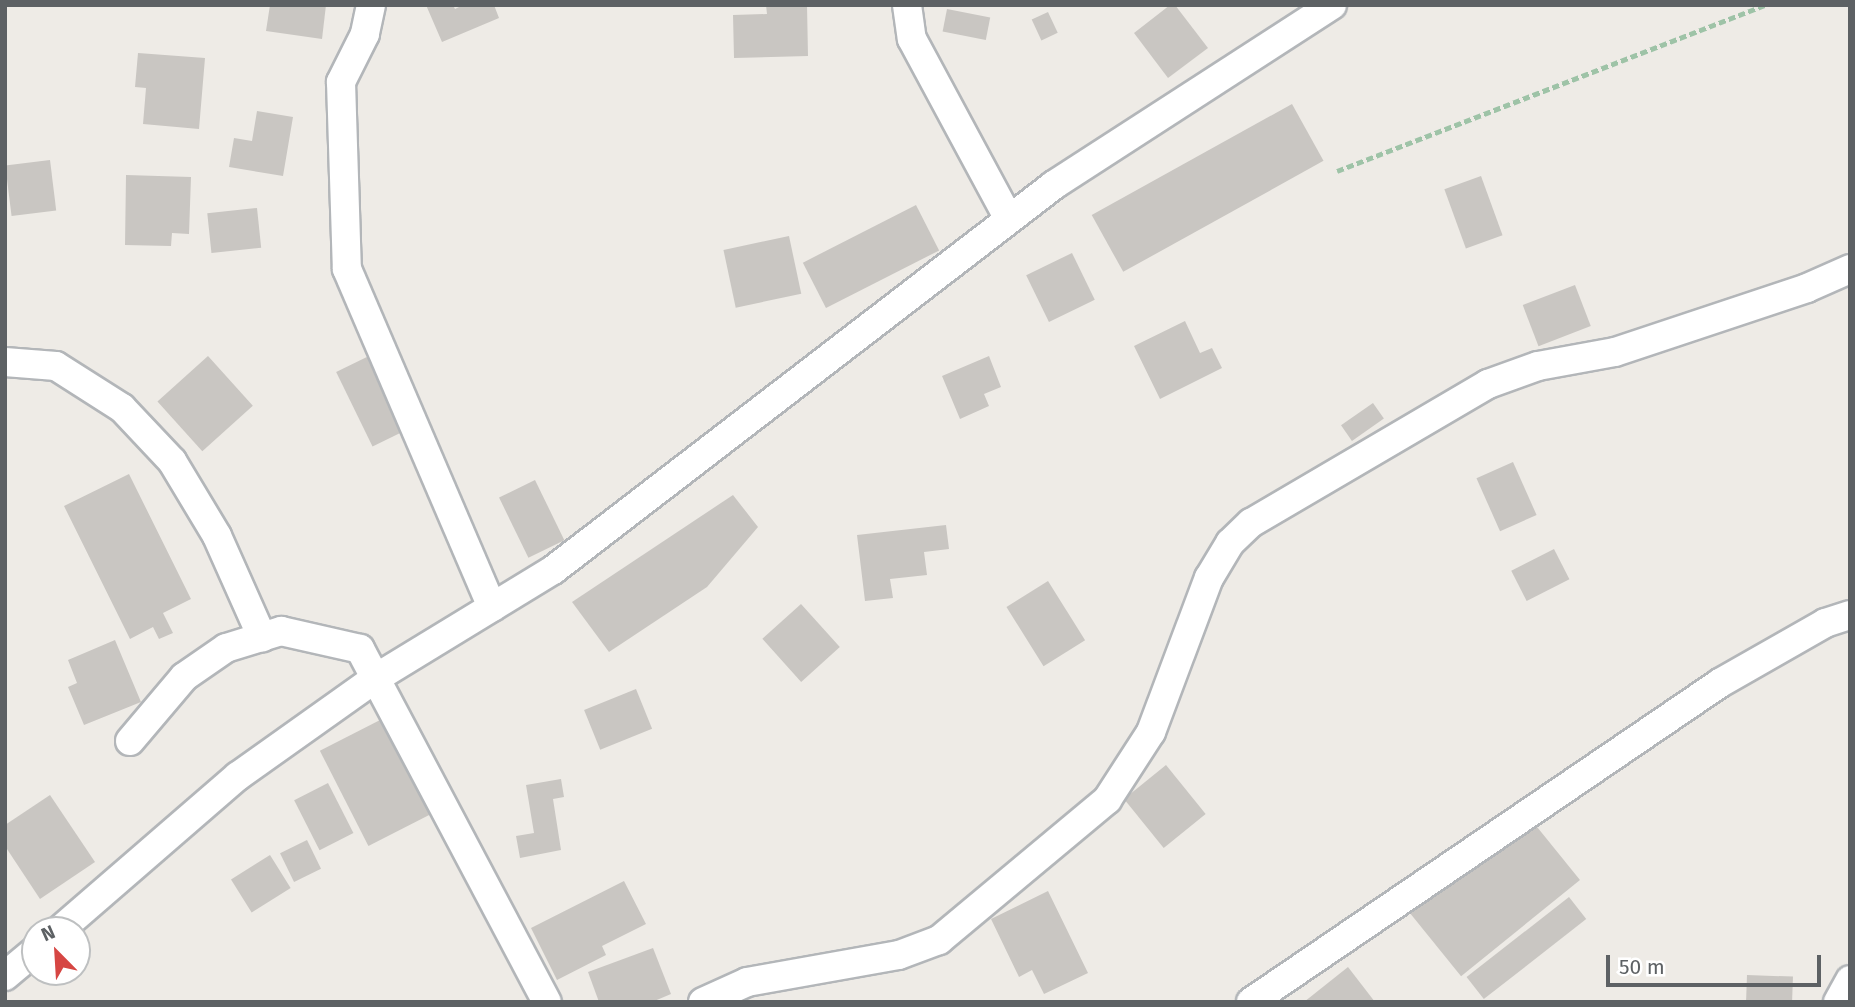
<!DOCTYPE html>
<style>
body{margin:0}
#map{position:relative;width:1855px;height:1007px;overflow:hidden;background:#eeebe6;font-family:"Fira Sans",sans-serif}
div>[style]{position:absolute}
.building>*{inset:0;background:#c9c6c2;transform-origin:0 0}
.path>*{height:4.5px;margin-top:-2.25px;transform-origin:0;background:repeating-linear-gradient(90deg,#9ec3a7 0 7px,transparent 0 10.5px)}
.roads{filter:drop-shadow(2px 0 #b3b6b9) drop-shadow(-2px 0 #b3b6b9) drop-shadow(0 2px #b3b6b9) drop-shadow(0 -2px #b3b6b9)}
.minor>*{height:28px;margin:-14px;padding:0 14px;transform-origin:14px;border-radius:14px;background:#fff}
span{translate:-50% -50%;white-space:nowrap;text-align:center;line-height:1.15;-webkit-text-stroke:5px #fff;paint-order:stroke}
.frame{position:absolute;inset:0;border:7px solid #5d6164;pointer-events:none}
.north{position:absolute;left:21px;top:916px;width:70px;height:70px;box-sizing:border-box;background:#fff;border:2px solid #bec0c1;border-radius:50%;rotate:336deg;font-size:19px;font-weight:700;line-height:28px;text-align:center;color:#5d6164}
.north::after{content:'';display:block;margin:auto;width:24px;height:32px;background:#d64643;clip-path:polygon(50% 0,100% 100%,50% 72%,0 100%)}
.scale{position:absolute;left:1606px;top:955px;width:215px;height:32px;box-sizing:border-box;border:4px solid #5d6164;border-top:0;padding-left:9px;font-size:21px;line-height:24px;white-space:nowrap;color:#5d6164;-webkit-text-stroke:5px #fff;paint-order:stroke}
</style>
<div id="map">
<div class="building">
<i style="clip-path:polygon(270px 5px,326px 5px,322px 39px,266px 31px)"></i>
<i style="clip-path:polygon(426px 5px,453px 5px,455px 9px,463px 5px,494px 5px,499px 18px,442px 42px)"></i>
<i style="clip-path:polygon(766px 5px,807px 5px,808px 56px,734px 58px,733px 15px,767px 14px)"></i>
<i style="clip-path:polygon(1170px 5px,1175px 5px,1208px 48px,1168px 78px,1134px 33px)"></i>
<i style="left:947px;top:9px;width:44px;height:23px;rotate:11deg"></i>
<i style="left:1048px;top:12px;width:23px;height:18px;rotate:65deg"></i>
<i style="clip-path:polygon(138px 53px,205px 58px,199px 129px,143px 124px,146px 88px,135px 87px)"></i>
<i style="left:1292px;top:104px;width:65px;height:229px;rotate:61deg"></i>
<i style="clip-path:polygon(257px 111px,293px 117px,283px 176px,229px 167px,234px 138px,252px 141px)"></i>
<i style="left:50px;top:160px;width:51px;height:45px;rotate:83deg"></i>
<i style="clip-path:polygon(126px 175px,191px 177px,189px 234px,172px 233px,171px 246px,125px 245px)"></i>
<i style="left:1481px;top:176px;width:63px;height:39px;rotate:70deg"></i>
<i style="left:916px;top:205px;width:51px;height:127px;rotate:63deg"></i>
<i style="left:257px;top:208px;width:40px;height:50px;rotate:84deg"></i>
<i style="left:789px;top:236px;width:59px;height:67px;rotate:78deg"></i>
<i style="left:1072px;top:253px;width:52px;height:51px;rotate:64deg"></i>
<i style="left:1575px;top:285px;width:44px;height:56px;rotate:69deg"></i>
<i style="clip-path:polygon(1185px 321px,1200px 353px,1212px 348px,1222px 368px,1160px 399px,1134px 346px)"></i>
<i style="left:373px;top:354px;width:83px;height:41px;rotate:64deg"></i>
<i style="left:208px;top:356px;width:67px;height:68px;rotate:48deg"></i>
<i style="clip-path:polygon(989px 356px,1001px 387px,984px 394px,989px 406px,960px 419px,942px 376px)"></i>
<i style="left:1373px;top:403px;width:19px;height:39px;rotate:55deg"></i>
<i style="left:1513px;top:462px;width:58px;height:40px;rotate:66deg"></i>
<i style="clip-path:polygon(129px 474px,191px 599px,163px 613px,173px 633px,159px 639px,153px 627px,130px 639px,64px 506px)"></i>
<i style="left:535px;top:480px;width:67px;height:40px;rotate:64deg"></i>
<i style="clip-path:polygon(733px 495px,758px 527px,707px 587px,609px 652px,572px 602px)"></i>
<i style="clip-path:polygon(946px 525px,949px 549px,924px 552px,927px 575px,890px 579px,893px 598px,865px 601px,857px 535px)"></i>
<i style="left:1554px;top:549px;width:34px;height:48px;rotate:63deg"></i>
<i style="left:1048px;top:581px;width:70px;height:49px;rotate:58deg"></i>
<i style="left:801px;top:604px;width:58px;height:52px;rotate:48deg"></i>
<i style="clip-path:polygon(115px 640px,141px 702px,84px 725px,68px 687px,77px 683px,68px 660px)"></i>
<i style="left:636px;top:689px;width:43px;height:56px;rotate:68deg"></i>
<i style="left:384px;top:718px;width:107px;height:72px;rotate:63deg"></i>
<i style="left:1166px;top:765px;width:63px;height:54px;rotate:51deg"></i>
<i style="clip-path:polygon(561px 779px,564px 797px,553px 799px,561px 850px,520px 858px,516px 836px,534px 833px,526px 785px)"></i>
<i style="left:328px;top:783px;width:56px;height:38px;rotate:63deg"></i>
<i style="clip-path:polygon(50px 795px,95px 862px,40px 899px,5px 846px,5px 825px)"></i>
<i style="left:1529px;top:817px;width:81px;height:153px;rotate:51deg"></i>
<i style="left:307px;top:840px;width:32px;height:30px;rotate:64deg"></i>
<i style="left:270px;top:855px;width:39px;height:46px;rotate:58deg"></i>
<i style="clip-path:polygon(624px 881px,646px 924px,602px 946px,606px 955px,557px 980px,531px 928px)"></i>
<i style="clip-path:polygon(1048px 891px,1088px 973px,1044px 994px,1032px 970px,1019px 977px,991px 919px)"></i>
<i style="left:1569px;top:897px;width:28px;height:130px;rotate:52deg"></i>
<i style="clip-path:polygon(653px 948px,671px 994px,652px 1002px,599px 1002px,588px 972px)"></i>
<i style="clip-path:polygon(1348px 967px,1375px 1002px,1304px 1002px)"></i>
<i style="left:1747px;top:975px;width:46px;height:27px;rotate:2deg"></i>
</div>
<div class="path">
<i style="left:1337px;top:171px;width:459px;rotate:-21.2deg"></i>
</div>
<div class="roads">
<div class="minor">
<i style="left:371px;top:5px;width:30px;rotate:102deg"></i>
<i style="left:365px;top:34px;width:54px;rotate:116.6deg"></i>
<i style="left:341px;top:82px;width:187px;rotate:88.2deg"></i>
<i style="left:347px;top:269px;width:368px;rotate:66.8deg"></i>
<i style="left:907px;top:5px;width:34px;rotate:82deg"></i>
<i style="left:912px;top:39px;width:204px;rotate:61.7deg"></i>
<i style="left:5px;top:362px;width:51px;rotate:4.5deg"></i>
<i style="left:56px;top:366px;width:78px;rotate:32.5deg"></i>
<i style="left:122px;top:408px;width:73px;rotate:46.7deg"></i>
<i style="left:172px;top:461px;width:87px;rotate:59deg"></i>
<i style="left:217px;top:536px;width:111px;rotate:66deg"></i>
<i style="left:130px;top:741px;width:84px;rotate:-49.8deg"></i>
<i style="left:184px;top:677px;width:51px;rotate:-34.6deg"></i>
<i style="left:226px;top:648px;width:58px;rotate:-17.2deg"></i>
<i style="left:281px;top:631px;width:81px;rotate:12.8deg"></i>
<i style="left:360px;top:649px;width:399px;rotate:62.1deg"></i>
<i style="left:60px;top:930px;width:235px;rotate:-40.9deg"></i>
<i style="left:238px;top:776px;width:169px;rotate:-35.4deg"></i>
<i style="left:376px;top:678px;width:207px;rotate:-31.4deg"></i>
<i style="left:553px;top:570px;width:632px;rotate:-37.54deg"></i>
<i style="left:1054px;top:185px;width:331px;rotate:-32.9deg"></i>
<i style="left:5px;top:976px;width:39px;rotate:-40deg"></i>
<i style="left:703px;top:1002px;width:48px;rotate:-24.4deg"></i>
<i style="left:747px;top:982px;width:154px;rotate:-10.1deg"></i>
<i style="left:899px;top:955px;width:43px;rotate:-20.6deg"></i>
<i style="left:939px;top:940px;width:219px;rotate:-39.8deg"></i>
<i style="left:1107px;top:800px;width:81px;rotate:-57.1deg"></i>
<i style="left:1151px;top:732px;width:165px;rotate:-69.4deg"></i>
<i style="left:1209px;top:578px;width:41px;rotate:-59deg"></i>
<i style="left:1230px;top:543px;width:29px;rotate:-44deg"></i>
<i style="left:1251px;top:523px;width:275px;rotate:-30.4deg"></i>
<i style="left:1488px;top:384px;width:53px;rotate:-19.8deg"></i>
<i style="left:1538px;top:366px;width:78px;rotate:-10.3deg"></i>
<i style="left:1615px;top:352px;width:202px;rotate:-18.4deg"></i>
<i style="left:1807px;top:288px;width:47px;rotate:-23.8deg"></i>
<i style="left:1251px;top:1002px;width:567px;rotate:-34.22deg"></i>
<i style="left:1720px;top:683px;width:121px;rotate:-29.7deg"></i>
<i style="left:1825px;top:623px;width:26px;rotate:-18deg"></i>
<i style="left:1838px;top:1002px;width:25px;rotate:-61deg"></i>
</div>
</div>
<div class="frame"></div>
<div class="north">N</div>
<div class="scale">50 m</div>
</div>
